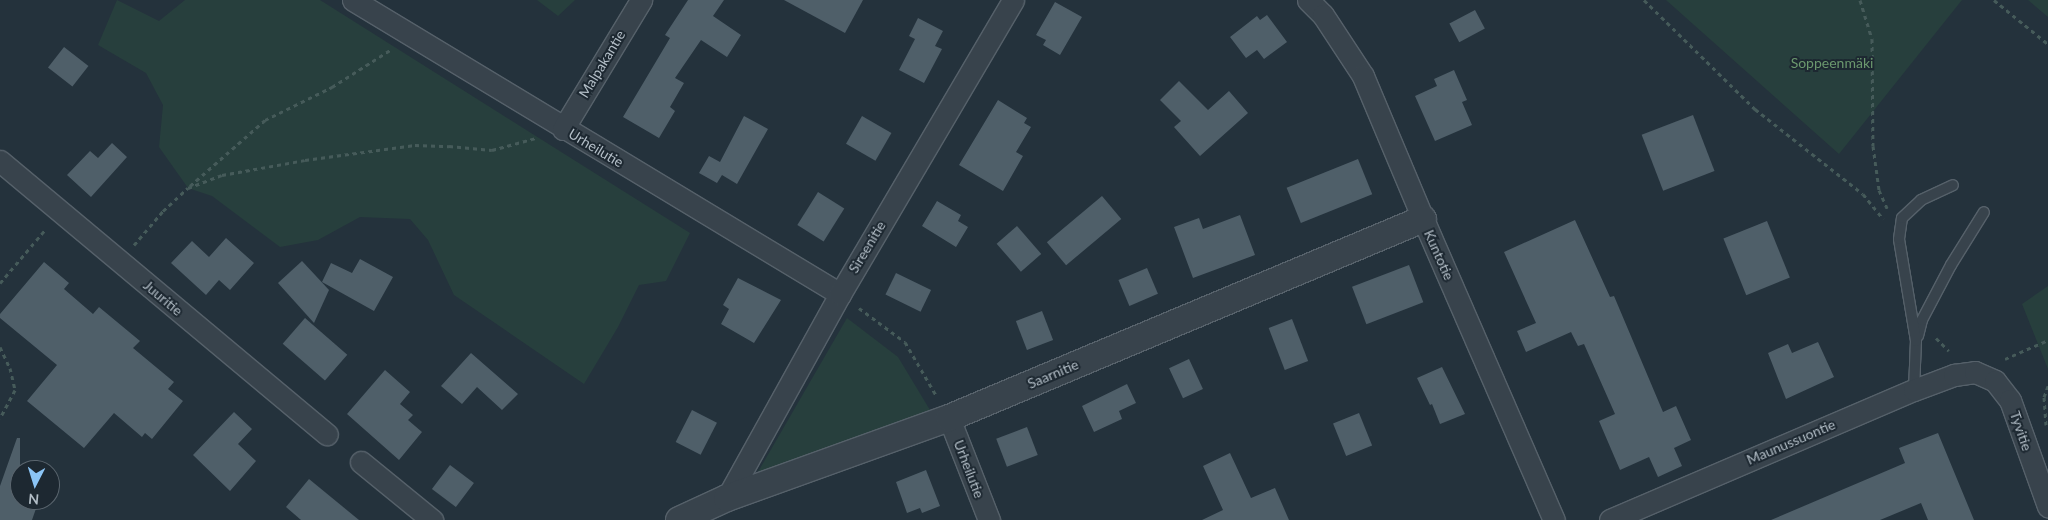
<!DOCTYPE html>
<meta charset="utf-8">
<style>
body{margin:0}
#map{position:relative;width:2048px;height:520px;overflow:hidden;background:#24323c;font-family:Lato,sans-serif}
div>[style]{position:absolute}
.green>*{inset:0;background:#273f3d}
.building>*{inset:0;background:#4f5f69;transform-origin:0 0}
.path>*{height:3px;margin-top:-1.5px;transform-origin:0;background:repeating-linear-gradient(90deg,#465b5a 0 4px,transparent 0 8px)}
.roads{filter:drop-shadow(1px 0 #56616a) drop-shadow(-1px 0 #56616a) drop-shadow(0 1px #56616a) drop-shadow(0 -1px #56616a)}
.service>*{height:10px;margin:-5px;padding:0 5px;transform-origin:5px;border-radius:5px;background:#38434c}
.minor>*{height:21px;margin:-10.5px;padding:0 10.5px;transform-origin:10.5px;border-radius:10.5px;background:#38434c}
.tertiary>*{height:26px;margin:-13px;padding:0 13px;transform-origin:13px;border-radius:13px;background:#38434c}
span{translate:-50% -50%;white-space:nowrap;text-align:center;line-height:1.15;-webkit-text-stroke:4px #1d2831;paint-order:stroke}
.park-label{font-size:14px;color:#6b986e}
.street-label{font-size:14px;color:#b3bec7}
.north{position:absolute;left:10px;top:460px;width:50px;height:50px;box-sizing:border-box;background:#1d2831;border:1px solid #59646d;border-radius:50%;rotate:185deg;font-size:14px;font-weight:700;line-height:20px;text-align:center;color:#b3bec7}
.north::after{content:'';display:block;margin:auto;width:18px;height:22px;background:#8bc4f5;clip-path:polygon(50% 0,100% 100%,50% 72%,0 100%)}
</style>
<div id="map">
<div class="green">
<i style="clip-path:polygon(117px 0,159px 21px,185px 0,320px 0,690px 233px,666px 281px,639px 285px,618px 327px,584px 384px,454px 295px,428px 240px,410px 219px,360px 217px,318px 240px,280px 247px,212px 196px,188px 188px,159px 147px,163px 105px,146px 73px,98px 45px)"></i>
<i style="clip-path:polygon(537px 0,575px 0,558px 16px)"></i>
<i style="clip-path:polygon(1666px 0,1962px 0,1839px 154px)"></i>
<i style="clip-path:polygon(2028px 0,2048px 0,2048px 17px)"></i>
<i style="clip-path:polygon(2048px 286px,2048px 369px,2022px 304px)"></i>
<i style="clip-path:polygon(847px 318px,898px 357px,930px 410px,757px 475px,747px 491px)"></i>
</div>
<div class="building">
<i style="clip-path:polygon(688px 0,724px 0,713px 16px,741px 35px,727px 57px,701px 40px,675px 78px,684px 83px,670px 107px,675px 111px,659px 138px,623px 117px,670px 38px,665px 35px)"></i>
<i style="clip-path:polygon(784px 0,863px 0,845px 33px)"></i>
<i style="clip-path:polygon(1055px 2px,1082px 17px,1060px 55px,1043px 45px,1046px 40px,1036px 35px)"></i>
<i style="left:1475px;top:10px;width:21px;height:29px;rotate:62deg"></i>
<i style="clip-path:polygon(1267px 15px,1287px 42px,1264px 59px,1257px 50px,1246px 58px,1230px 37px,1257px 16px,1260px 20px)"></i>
<i style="clip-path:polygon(918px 18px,943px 31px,935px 46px,942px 49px,924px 83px,899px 70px,915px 39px,909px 36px)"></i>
<i style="left:64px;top:47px;width:31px;height:26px;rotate:38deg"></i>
<i style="clip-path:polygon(1454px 70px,1467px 100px,1462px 102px,1472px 125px,1435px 141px,1415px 96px,1437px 86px,1434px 79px)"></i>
<i style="clip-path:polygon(1179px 81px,1208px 110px,1229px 91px,1248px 113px,1200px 156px,1174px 127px,1181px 121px,1160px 100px)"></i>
<i style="clip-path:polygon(998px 100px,1027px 118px,1024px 123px,1031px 127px,1016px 152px,1023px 156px,1003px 191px,959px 165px)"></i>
<i style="left:1693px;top:115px;width:60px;height:55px;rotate:69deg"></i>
<i style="clip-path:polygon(744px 116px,768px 129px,737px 184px,722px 175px,717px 183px,699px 173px,709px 156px,720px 162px)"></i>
<i style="left:862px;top:116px;width:34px;height:32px;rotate:30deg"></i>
<i style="clip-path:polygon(112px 143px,127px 157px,91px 197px,67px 175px,90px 151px,98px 158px)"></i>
<i style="left:1358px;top:159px;width:38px;height:77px;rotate:68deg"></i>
<i style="left:818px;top:192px;width:31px;height:39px;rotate:32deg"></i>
<i style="left:1102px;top:196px;width:30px;height:72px;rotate:50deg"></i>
<i style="clip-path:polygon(937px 201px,961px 215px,958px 221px,968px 227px,956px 247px,922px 226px)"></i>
<i style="clip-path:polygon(1240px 215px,1255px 255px,1193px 278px,1174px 227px,1199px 218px,1203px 229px)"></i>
<i style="clip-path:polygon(1575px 220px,1610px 297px,1614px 296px,1663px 412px,1676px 406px,1691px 440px,1674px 448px,1682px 466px,1658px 477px,1649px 457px,1620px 470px,1599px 421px,1615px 414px,1584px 344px,1578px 346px,1571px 332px,1526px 352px,1517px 331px,1536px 323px,1504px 252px)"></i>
<i style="left:1767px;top:221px;width:61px;height:47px;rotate:68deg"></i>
<i style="left:1017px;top:226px;width:37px;height:27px;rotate:49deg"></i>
<i style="clip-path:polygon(226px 238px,254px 263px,230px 290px,219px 280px,206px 295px,171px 263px,192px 241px,209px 257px)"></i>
<i style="clip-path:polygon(360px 259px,393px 277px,374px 311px,322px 282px,331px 263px,352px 273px)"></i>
<i style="clip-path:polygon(302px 261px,329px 290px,314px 323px,278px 283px)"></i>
<i style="clip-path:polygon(44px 262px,69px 283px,64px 289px,93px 314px,99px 307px,140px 341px,133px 348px,174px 382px,168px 389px,183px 401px,152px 439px,145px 433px,142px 437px,114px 413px,84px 448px,27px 401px,57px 365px,0 318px,0 314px)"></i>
<i style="left:1409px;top:265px;width:40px;height:61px;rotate:69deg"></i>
<i style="left:1147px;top:268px;width:28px;height:31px;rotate:67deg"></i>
<i style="left:896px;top:273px;width:39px;height:24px;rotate:26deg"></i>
<i style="clip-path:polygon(738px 278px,781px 300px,754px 343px,721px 324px,729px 309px,723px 305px)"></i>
<i style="left:1042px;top:311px;width:31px;height:28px;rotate:69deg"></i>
<i style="left:305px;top:318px;width:56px;height:34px;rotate:41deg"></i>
<i style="left:1292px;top:319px;width:45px;height:25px;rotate:69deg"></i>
<i style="clip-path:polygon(1818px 342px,1834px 377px,1786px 399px,1768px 353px,1788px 344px,1792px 353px)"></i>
<i style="clip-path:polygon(471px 353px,518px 394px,502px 410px,477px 387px,462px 404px,441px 386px)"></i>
<i style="left:1189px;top:359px;width:33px;height:22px;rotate:65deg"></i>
<i style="clip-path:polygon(1442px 367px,1465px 414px,1440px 424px,1432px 404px,1430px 405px,1417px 378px)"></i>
<i style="clip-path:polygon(385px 370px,410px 392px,400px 404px,413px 415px,408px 420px,422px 432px,399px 460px,347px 414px)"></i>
<i style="clip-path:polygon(1127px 384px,1136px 403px,1119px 411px,1122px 419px,1094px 432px,1082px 406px)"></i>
<i style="left:692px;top:410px;width:28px;height:36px;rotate:27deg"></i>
<i style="clip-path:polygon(234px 412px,252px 429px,238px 444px,256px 461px,230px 491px,193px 455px)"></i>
<i style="left:1359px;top:413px;width:35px;height:28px;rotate:68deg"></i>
<i style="left:1027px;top:427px;width:30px;height:33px;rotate:69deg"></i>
<i style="clip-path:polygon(1938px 433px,1974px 520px,1928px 520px,1921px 503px,1880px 520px,1771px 520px,1905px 463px,1899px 448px)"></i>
<i style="clip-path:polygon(17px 438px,20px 438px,20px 500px,39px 500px,32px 520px,0 520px,0 486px)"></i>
<i style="clip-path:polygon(1230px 453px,1251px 498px,1275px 488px,1289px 520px,1202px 520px,1223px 510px,1203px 466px)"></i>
<i style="left:450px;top:465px;width:30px;height:30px;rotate:37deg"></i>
<i style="clip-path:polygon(926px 470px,940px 506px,922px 513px,920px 508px,907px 513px,896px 482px)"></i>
<i style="clip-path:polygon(309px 479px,359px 520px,301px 520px,286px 507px)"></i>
</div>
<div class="path">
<i style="left:1644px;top:0;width:156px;rotate:44.5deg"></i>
<i style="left:1755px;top:109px;width:137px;rotate:38.2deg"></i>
<i style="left:1863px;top:194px;width:32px;rotate:51deg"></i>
<i style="left:1860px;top:0;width:41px;rotate:72.9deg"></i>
<i style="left:1872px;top:39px;width:107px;rotate:89.5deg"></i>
<i style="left:1873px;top:146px;width:44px;rotate:82.2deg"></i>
<i style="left:1879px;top:190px;width:20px;rotate:66deg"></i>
<i style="left:1994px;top:0;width:70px;rotate:39.2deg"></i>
<i style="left:190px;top:186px;width:100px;rotate:-41.3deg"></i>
<i style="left:265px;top:120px;width:75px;rotate:-26.2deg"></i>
<i style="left:332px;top:87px;width:69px;rotate:-32.5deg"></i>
<i style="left:134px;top:245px;width:45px;rotate:-49.5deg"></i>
<i style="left:163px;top:211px;width:34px;rotate:-43deg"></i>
<i style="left:188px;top:188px;width:36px;rotate:-21deg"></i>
<i style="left:222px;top:175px;width:84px;rotate:-10.2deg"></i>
<i style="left:305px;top:160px;width:111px;rotate:-7.8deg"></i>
<i style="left:415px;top:145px;width:34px;rotate:2deg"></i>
<i style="left:449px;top:146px;width:43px;rotate:5.3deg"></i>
<i style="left:492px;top:150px;width:46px;rotate:-15.3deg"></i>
<i style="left:0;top:283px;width:70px;rotate:-49.7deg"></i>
<i style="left:859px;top:308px;width:57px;rotate:36.5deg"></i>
<i style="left:905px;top:342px;width:61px;rotate:59.7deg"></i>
<i style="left:1936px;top:338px;width:18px;rotate:45deg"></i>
<i style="left:0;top:347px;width:23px;rotate:65deg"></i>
<i style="left:10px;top:368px;width:23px;rotate:77deg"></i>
<i style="left:15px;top:390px;width:32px;rotate:118deg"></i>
<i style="left:2005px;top:359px;width:47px;rotate:-23.8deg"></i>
<i style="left:2046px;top:425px;width:28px;rotate:-94deg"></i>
<i style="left:2044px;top:397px;width:12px;rotate:-70deg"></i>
</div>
<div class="roads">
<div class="service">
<i style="left:1918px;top:336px;width:16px;rotate:-76deg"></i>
<i style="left:1922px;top:320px;width:62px;rotate:-62.2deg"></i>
<i style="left:1951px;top:265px;width:62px;rotate:-58.1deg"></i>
<i style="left:1914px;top:390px;width:49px;rotate:-87.7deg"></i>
<i style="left:1916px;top:341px;width:103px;rotate:-99.5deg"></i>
<i style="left:1899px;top:239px;width:21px;rotate:-82deg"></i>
<i style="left:1902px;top:218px;width:26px;rotate:-43deg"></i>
<i style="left:1921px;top:200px;width:35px;rotate:-25deg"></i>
</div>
<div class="minor">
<i style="left:353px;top:0;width:569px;rotate:31.12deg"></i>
<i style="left:1308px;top:0;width:21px;rotate:45deg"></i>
<i style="left:1323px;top:15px;width:73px;rotate:56.7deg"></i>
<i style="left:1363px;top:76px;width:155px;rotate:67.2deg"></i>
<i style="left:1423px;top:219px;width:328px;rotate:66.5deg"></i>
<i style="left:563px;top:129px;width:151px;rotate:-58.8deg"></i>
<i style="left:0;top:161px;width:426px;rotate:39.9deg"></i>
<i style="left:949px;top:418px;width:110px;rotate:68.6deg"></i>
<i style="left:361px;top:462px;width:92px;rotate:39.2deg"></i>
<i style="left:727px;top:498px;width:233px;rotate:-61deg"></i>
<i style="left:840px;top:294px;width:341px;rotate:-59.5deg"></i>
<i style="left:1610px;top:520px;width:331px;rotate:-23.2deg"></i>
<i style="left:1914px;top:390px;width:43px;rotate:-20.6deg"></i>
<i style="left:1954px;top:375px;width:21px;rotate:-8deg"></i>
<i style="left:1975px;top:372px;width:22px;rotate:24deg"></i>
<i style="left:1995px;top:381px;width:24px;rotate:52deg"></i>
<i style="left:2010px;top:400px;width:113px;rotate:70.3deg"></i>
</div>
<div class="tertiary">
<i style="left:679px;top:520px;width:53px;rotate:-24.6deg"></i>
<i style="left:727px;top:498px;width:236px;rotate:-19.8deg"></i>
<i style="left:949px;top:418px;width:514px;rotate:-22.77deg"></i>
</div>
</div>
<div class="park-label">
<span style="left:1832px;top:63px">Soppeenmäki</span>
</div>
<div class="street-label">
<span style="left:602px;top:64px;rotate:-59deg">Malpakantie</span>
<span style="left:596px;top:148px;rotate:31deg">Urheilutie</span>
<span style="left:867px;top:247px;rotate:-59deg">Sireenitie</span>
<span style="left:1439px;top:255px;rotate:66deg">Kuntotie</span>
<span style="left:163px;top:298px;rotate:40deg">Juuritie</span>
<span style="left:1053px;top:374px;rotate:-23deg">Saarnitie</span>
<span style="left:2021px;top:431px;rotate:71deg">Tyvitie</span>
<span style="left:1791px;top:442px;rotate:-23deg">Maunussuontie</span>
<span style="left:969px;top:469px;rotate:69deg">Urheilutie</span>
</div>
<div class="north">N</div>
</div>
